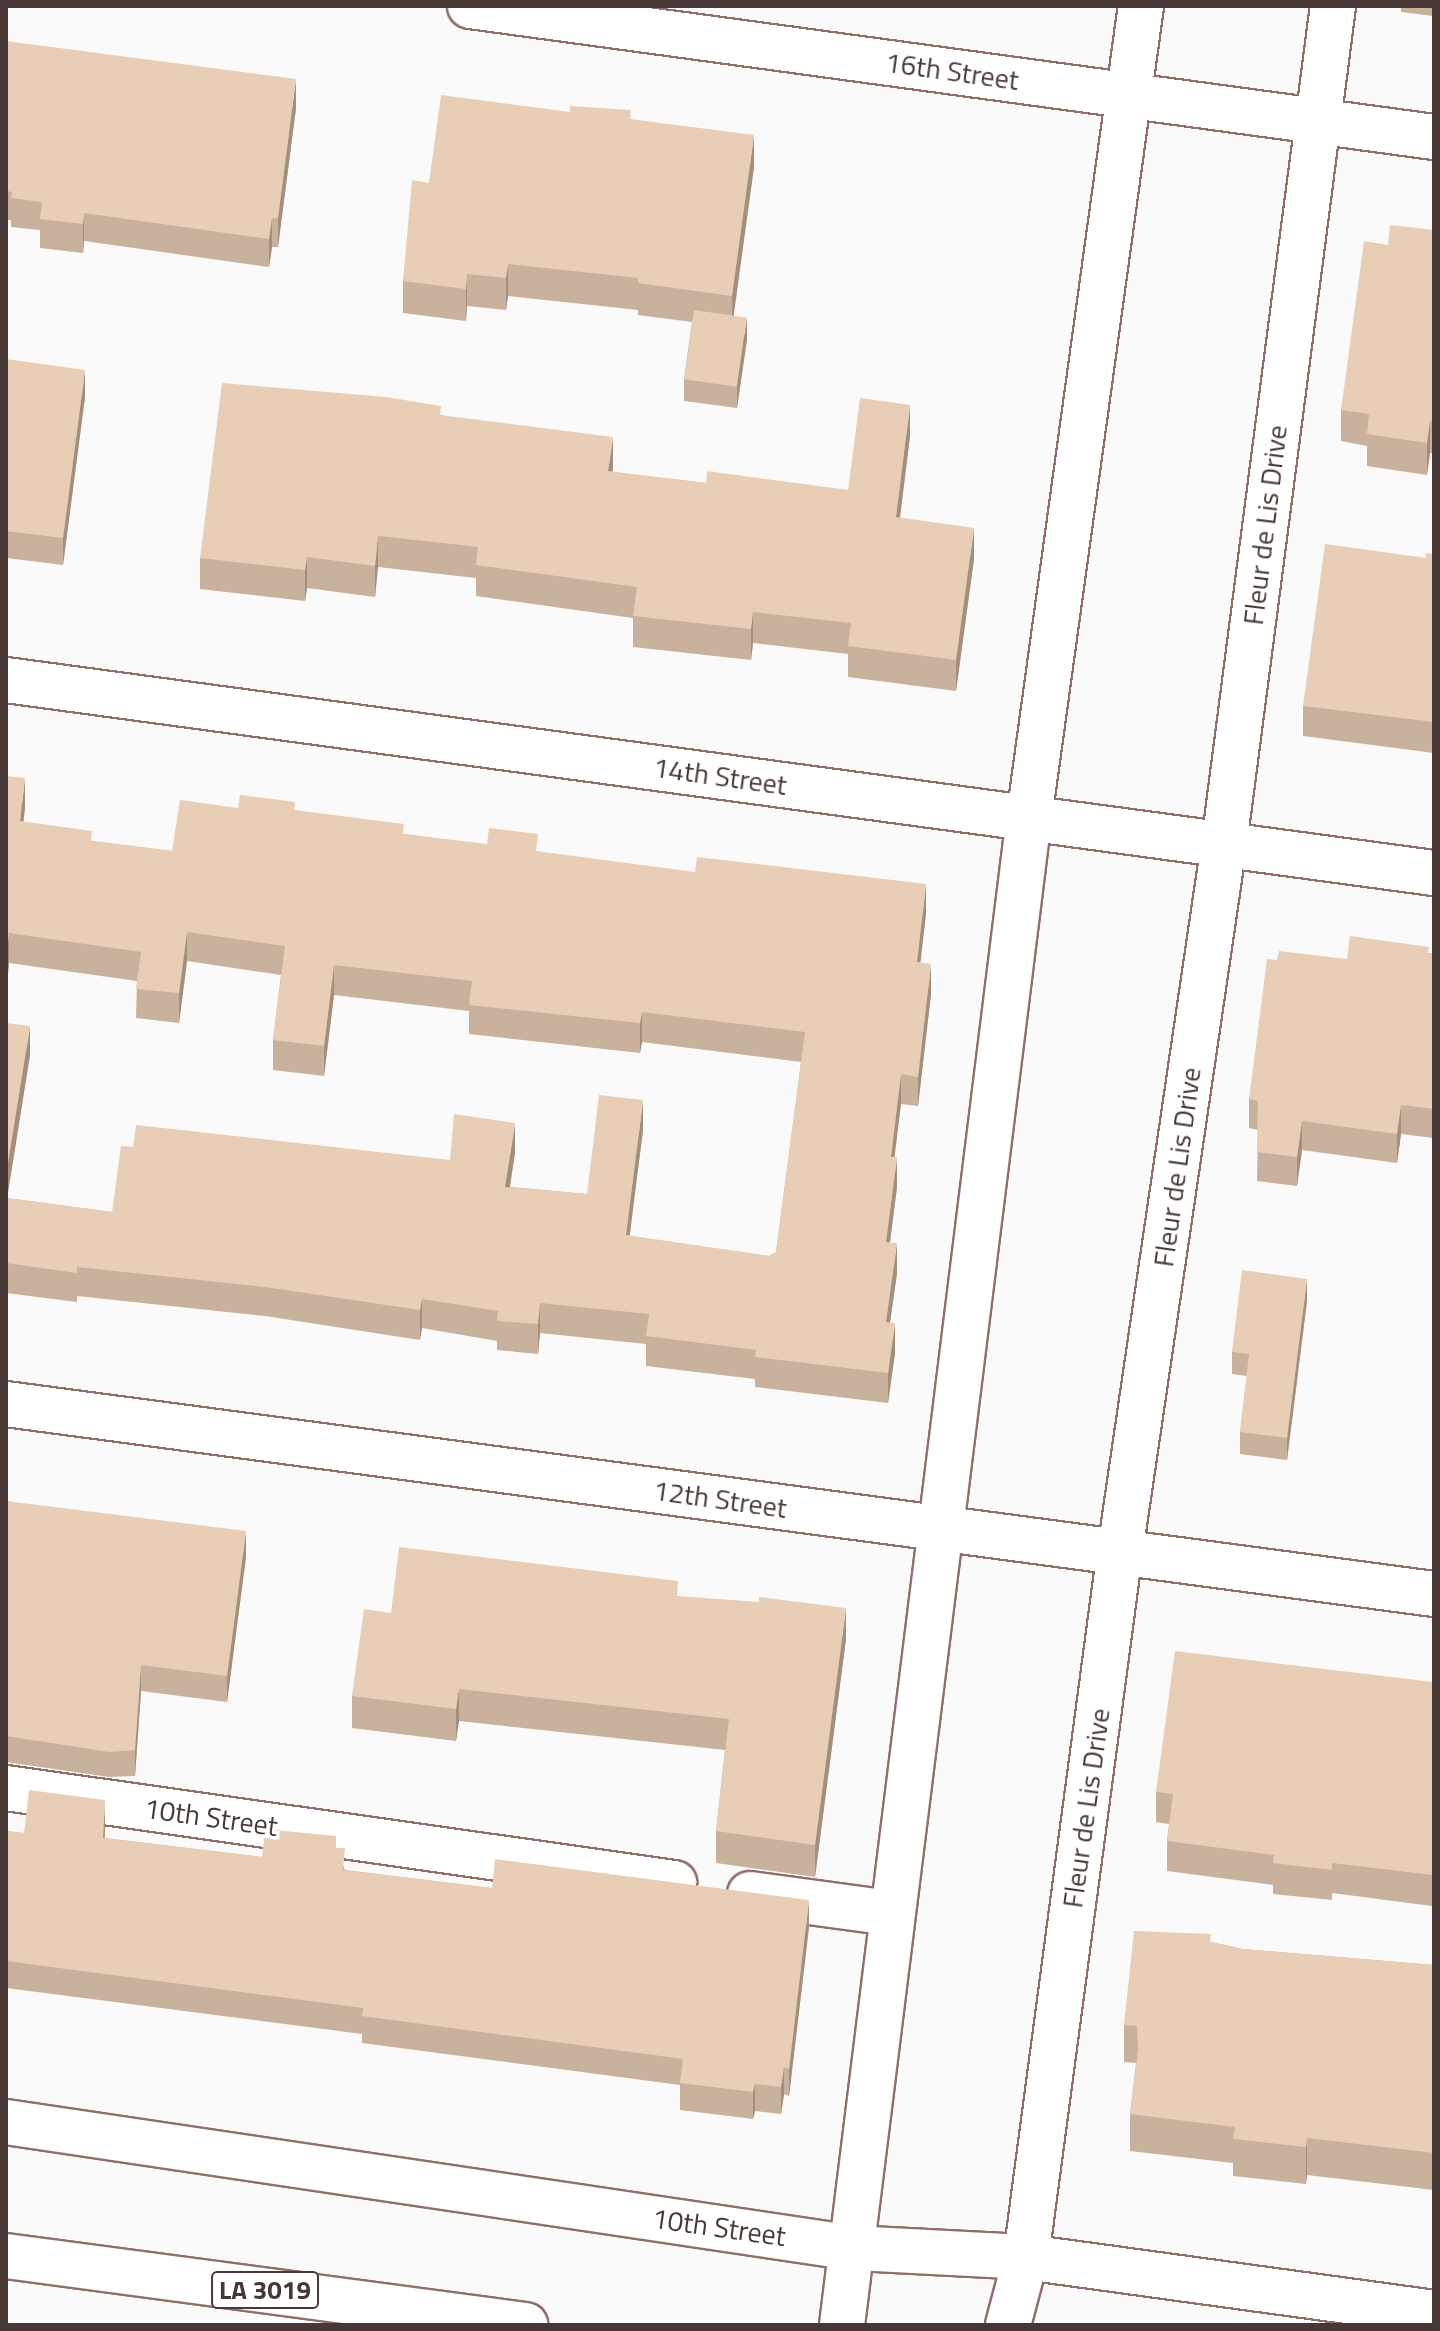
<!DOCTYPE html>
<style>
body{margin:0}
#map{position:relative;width:1440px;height:2331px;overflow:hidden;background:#fafafa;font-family:"Titillium Web",sans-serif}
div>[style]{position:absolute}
.roads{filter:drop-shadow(2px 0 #906f69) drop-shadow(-2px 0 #906f69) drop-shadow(0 2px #906f69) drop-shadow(0 -2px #906f69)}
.street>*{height:44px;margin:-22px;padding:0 22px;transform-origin:22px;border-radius:22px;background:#fff}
.primary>*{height:44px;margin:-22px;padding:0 22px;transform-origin:22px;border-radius:22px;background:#fff}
.wall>*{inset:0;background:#c8b19d}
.shaded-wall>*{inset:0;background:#a2907f}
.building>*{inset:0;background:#e8ceb6;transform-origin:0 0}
span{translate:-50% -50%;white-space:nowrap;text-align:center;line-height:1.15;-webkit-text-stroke:7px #fff;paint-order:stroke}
.shield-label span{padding:2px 6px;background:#fff;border:2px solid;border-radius:6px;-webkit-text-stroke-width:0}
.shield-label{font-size:26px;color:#473835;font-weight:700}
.street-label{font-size:28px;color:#473835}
.frame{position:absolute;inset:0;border:8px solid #473835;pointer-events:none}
</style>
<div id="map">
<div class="roads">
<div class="street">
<i style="left:470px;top:6px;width:973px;rotate:7.74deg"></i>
<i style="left:6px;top:680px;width:1441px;rotate:7.7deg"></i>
<i style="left:6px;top:1404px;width:1441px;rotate:7.58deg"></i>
<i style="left:6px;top:1788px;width:675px;rotate:8.09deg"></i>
<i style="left:750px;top:1894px;width:142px;rotate:7.7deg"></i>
<i style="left:6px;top:2122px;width:857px;rotate:8.45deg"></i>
<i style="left:854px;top:2248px;width:172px;rotate:3deg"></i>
<i style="left:1026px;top:2257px;width:412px;rotate:7.8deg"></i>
<i style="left:842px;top:2325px;width:1519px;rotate:-82.93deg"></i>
<i style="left:1029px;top:818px;width:820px;rotate:-82.15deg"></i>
<i style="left:1008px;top:2325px;width:70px;rotate:-75.2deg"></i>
<i style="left:1026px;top:2257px;width:712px;rotate:-82.42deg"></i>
<i style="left:1120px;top:1551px;width:715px;rotate:-81.63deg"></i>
<i style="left:1224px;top:844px;width:845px;rotate:-82.59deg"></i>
</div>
<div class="primary">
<i style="left:6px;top:2256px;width:524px;rotate:7.57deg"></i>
</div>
</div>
<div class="wall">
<i style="clip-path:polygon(1401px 6px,1434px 6px,1434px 16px,1401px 12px)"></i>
<i style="clip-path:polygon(6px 41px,296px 108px,278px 247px,272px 247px,269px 267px,84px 241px,83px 253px,40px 248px,40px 230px,11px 227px,11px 220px,6px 220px)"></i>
<i style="clip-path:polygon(570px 112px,631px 119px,754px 167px,733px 315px,747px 339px,737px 408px,684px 401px,684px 379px,692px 322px,638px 315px,638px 310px,508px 296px,506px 310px,467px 306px,466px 321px,403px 313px,403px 281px,429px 183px)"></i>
<i style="clip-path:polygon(1434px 230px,1434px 453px,1430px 453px,1427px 475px,1367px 466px,1367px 446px,1341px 441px,1341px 410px)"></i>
<i style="clip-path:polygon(6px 359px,85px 397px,63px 565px,6px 558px)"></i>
<i style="clip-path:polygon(441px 415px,613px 468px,612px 472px,706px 483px,848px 490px,910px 436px,900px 518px,974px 559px,956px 691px,848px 677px,848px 654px,753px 643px,751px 660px,633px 647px,633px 618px,476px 596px,476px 578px,378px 567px,375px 597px,307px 588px,305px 601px,200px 589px,200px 558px)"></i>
<i style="clip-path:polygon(1434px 554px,1434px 753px,1303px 736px,1303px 706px,1426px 558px)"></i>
<i style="clip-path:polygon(6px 776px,25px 808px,23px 822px,92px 841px,172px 851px,238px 808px,295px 810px,404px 834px,538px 852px,926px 914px,920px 963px,931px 994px,918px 1106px,901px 1104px,894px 1157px,897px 1187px,890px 1243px,897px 1273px,890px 1322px,895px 1353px,888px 1403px,755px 1387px,755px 1379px,646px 1366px,646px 1344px,540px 1333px,538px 1354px,497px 1350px,497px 1341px,422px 1328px,420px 1340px,265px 1316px,77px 1296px,77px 1302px,6px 1293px,6px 1023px,30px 1055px,7px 1198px,112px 1212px,450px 1160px,515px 1153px,510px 1187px,587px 1194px,643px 1130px,629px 1236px,769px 1256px,776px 1252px,801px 1062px,642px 1042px,640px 1053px,469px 1034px,469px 1011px,334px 995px,324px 1076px,273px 1070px,273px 1040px,281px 975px,187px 961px,179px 1023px,136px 1018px,137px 981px,9px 963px,6px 994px)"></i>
<i style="clip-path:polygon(1429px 953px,1434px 954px,1434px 1138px,1401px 1134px,1397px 1163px,1302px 1150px,1297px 1186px,1257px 1181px,1258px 1130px,1249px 1128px,1249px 1099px,1277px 960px,1347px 959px)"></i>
<i style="clip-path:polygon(1307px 1301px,1287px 1460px,1240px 1454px,1240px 1432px,1247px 1376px,1232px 1374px,1232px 1352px)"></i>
<i style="clip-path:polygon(1434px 1436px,1434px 1479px,1432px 1479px,1432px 1450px)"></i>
<i style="clip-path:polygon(6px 1501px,246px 1557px,227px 1702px,141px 1691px,135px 1776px,109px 1777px,6px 1762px)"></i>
<i style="clip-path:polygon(678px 1596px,846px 1639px,815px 1877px,716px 1863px,716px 1831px,725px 1750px,459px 1721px,456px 1741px,352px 1728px,352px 1696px,391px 1613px)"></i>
<i style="clip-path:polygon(1433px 1689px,1434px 1689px,1434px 1914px,1432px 1914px,1432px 1906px,1332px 1893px,1332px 1900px,1273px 1894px,1273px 1885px,1167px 1871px,1167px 1841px,1169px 1824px,1156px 1822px,1156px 1792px)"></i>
<i style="clip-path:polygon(105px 1827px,105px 1838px,262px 1857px,336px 1848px,345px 1870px,809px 1927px,789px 2096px,784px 2094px,781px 2114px,755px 2111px,753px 2119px,680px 2110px,680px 2085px,362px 2043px,362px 2034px,6px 1988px,6px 1831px,24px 1833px)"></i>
<i style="clip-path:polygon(1211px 1942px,1243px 1949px,1434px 1965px,1434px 2190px,1307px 2175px,1306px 2184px,1233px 2176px,1233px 2163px,1130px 2151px,1130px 2114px,1136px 2063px,1124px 2062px,1124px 2025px)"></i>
</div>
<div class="shaded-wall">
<i style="clip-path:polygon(296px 79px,296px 108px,278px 247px,278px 218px)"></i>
<i style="clip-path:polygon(754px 135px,754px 167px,732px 328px,732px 296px)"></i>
<i style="clip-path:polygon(84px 213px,84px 241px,83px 253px,83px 224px)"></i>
<i style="clip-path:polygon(272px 218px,272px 247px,269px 267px,269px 239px)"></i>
<i style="clip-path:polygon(508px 264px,508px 296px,506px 310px,506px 278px)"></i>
<i style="clip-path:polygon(467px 274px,467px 306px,466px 321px,466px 289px)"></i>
<i style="clip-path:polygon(747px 317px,747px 339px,737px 408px,737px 386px)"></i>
<i style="clip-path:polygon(85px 370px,85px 397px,63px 565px,63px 538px)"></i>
<i style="clip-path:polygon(910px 405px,910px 436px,896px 548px,896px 517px)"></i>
<i style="clip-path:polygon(1430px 421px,1430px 453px,1427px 475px,1427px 443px)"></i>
<i style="clip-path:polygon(613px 437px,613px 468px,608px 502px,608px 471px)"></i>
<i style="clip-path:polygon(974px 528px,974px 559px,956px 691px,956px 660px)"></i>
<i style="clip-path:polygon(378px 536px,378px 567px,375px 597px,375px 566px)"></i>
<i style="clip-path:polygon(307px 557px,307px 588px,305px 601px,305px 570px)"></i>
<i style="clip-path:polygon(753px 612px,753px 643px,751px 660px,751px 629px)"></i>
<i style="clip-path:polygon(25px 778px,25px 808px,20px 851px,20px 821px)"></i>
<i style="clip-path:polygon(926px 884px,926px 914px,917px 992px,917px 962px)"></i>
<i style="clip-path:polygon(187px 932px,187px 961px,179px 1023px,179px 993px)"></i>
<i style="clip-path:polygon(9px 933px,9px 963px,6px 994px,6px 964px)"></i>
<i style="clip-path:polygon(931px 964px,931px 994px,918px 1106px,918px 1077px)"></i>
<i style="clip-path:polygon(334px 965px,334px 995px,324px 1076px,324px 1046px)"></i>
<i style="clip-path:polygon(642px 1012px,642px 1042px,640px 1053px,640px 1023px)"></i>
<i style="clip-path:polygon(30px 1026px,30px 1055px,6px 1205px,6px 1175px)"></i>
<i style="clip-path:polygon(901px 1074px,901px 1104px,891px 1186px,891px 1157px)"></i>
<i style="clip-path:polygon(643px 1100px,643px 1130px,626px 1265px,626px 1235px)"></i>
<i style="clip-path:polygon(1401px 1105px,1401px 1134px,1397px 1163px,1397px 1134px)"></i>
<i style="clip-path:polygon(1302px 1121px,1302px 1150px,1297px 1186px,1297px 1157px)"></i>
<i style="clip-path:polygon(515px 1123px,515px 1153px,505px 1216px,505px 1187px)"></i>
<i style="clip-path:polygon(897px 1157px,897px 1187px,886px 1272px,886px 1242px)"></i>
<i style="clip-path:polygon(897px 1243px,897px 1273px,886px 1351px,886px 1322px)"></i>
<i style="clip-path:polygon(1307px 1279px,1307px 1301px,1287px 1460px,1287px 1438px)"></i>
<i style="clip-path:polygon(422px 1299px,422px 1328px,420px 1340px,420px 1310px)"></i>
<i style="clip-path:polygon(540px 1303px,540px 1333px,538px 1354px,538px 1324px)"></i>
<i style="clip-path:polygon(895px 1323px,895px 1353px,888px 1403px,888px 1373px)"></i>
<i style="clip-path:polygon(246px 1531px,246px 1557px,227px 1702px,227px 1676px)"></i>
<i style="clip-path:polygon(846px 1608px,846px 1639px,815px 1877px,815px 1845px)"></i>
<i style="clip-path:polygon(141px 1665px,141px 1691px,135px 1776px,135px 1750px)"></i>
<i style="clip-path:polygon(459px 1689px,459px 1721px,456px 1741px,456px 1709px)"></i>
<i style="clip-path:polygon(105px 1800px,105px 1827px,103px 1865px,103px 1838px)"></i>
<i style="clip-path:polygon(809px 1900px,809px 1927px,789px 2096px,789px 2069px)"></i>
<i style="clip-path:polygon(784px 2067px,784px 2094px,781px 2114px,781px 2087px)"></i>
<i style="clip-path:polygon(755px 2084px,755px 2111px,753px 2119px,753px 2092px)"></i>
<i style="clip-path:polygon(1307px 2138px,1307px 2175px,1306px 2184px,1306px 2147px)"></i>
</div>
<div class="building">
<i style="clip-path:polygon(6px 41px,296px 79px,278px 218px,272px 218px,269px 239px,84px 213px,83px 224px,40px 219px,42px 202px,11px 198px,12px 192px,6px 191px)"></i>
<i style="clip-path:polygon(441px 95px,570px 112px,570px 106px,631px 110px,630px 119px,754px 135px,732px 296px,638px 283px,638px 278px,508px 264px,506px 278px,467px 274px,466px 289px,403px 281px,412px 180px,429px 183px)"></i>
<i style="clip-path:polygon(1390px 225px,1434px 230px,1434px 421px,1430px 421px,1427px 443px,1367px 434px,1369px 414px,1341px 410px,1364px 241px,1388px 245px)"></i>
<i style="left:694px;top:310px;width:53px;height:70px;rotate:8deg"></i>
<i style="clip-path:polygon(6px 359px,85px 370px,63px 538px,6px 531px)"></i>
<i style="clip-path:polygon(222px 383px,386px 397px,441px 406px,440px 415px,613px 437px,608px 471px,706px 483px,707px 471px,848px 490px,860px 398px,910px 405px,896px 517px,974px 528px,956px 660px,848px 646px,851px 623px,753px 612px,751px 629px,633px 616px,637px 587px,476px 565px,478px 547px,378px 536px,375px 566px,307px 557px,305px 570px,200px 558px)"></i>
<i style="clip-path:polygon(1325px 544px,1426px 558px,1426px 553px,1434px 554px,1434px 722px,1303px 706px)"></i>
<i style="clip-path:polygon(6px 776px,25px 778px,20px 821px,92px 831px,91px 841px,172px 851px,180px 800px,238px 808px,240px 795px,295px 802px,294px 810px,404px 824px,403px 834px,487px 844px,489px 828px,538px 834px,536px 851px,695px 872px,697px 857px,926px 884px,917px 962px,931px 964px,918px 1077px,901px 1074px,891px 1157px,897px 1157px,886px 1242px,897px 1243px,886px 1322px,895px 1323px,888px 1373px,755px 1357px,756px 1350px,646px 1336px,649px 1314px,540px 1303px,538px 1324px,497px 1321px,498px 1311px,422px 1299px,420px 1310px,265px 1287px,77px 1267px,77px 1273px,6px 1263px,6px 1198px,112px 1212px,121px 1146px,133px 1147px,136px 1125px,450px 1160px,454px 1114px,515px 1123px,505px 1187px,587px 1194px,599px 1095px,643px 1100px,626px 1235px,769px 1256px,776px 1252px,805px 1032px,642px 1012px,640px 1023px,469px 1005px,472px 981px,334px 965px,324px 1046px,273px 1040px,285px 946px,187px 932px,179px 993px,136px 989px,141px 952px,9px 933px,6px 964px)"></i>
<i style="clip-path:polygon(1350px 936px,1429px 947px,1428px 953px,1434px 954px,1434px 1109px,1401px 1105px,1397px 1134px,1302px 1121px,1297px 1157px,1257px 1152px,1258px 1101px,1249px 1099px,1267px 959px,1277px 960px,1279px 951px,1347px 959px)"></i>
<i style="clip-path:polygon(6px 1023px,30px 1026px,6px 1175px)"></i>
<i style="clip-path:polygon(1242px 1270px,1307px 1279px,1287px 1438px,1240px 1432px,1249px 1354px,1232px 1352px)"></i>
<i style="clip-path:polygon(6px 1501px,246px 1531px,227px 1676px,141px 1665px,135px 1750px,109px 1752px,6px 1736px)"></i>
<i style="clip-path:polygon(399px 1547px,678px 1581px,677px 1596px,759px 1602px,759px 1597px,846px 1608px,815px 1845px,716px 1831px,729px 1719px,459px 1689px,456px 1709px,352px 1696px,364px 1609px,391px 1613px)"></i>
<i style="clip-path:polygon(1175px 1651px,1433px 1682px,1432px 1688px,1434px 1689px,1434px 1883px,1432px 1883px,1433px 1875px,1332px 1863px,1332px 1870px,1273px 1863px,1274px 1855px,1167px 1841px,1173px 1794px,1156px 1792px)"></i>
<i style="clip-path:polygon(29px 1790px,105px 1800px,103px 1838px,262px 1857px,265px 1829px,336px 1836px,336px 1848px,345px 1848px,343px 1870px,492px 1888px,495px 1859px,809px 1900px,789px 2069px,784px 2067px,781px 2087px,755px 2084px,753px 2092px,680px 2083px,683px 2059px,362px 2016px,363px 2008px,6px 1961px,6px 1831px,24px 1833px)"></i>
<i style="clip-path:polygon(1134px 1931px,1211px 1934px,1210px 1942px,1243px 1949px,1434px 1965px,1433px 1972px,1434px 1972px,1434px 2153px,1307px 2138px,1306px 2147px,1233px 2139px,1235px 2127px,1130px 2114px,1138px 2050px,1137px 2026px,1124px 2025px)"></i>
</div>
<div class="shield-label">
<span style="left:265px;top:2290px">LA 3019</span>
</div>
<div class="street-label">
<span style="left:952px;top:71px;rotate:8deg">16th Street</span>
<span style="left:1265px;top:525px;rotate:-83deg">Fleur de Lis Drive</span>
<span style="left:720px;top:776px;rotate:8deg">14th Street</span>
<span style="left:1177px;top:1167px;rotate:-82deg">Fleur de Lis Drive</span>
<span style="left:720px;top:1499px;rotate:8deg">12th Street</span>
<span style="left:1086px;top:1808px;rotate:-82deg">Fleur de Lis Drive</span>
<span style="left:211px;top:1817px;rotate:8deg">10th Street</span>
<span style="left:719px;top:2227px;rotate:8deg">10th Street</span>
</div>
<div class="frame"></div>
</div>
